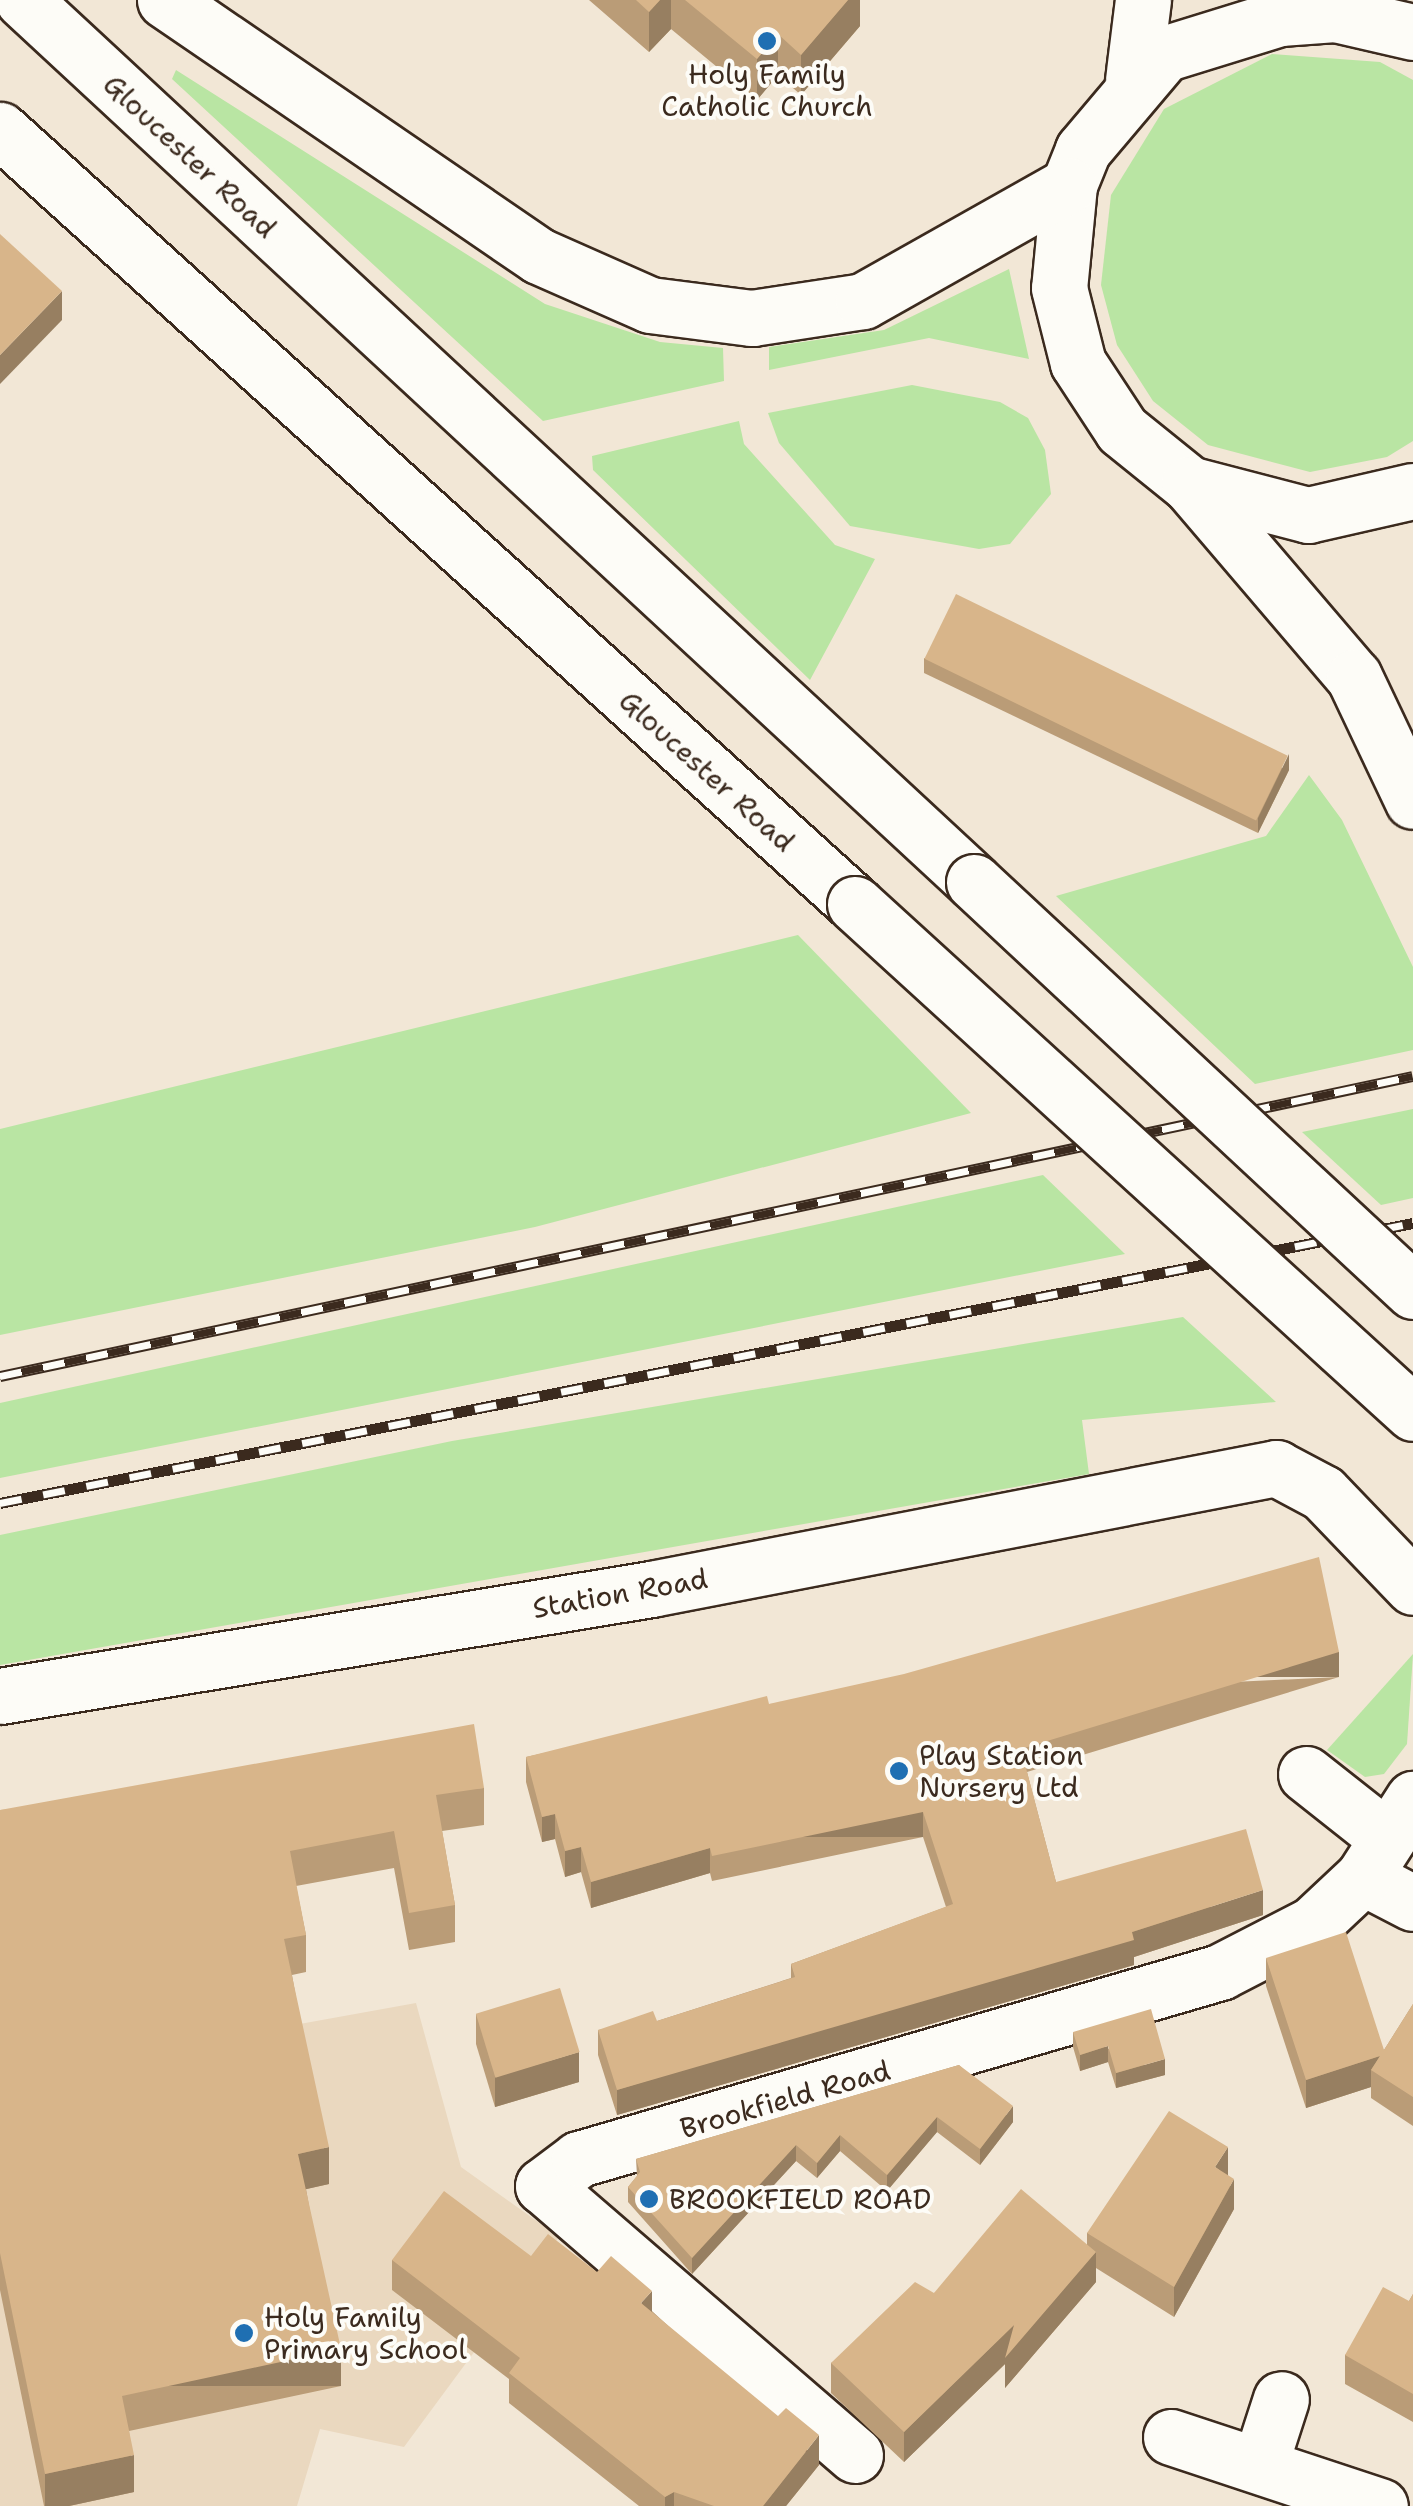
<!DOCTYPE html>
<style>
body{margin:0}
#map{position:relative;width:1413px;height:2506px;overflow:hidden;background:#f2e7d6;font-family:"Shantell Sans",sans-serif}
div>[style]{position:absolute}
.built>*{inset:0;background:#ead8bf}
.green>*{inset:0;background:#b9e5a3}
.roads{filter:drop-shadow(2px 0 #3b2a1e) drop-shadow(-2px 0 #3b2a1e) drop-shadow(0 2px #3b2a1e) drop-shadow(0 -2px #3b2a1e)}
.minor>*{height:55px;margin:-27.5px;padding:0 27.5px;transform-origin:27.5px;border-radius:27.5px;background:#fdfcf7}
.tertiary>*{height:55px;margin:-27.5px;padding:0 27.5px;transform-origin:27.5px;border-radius:27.5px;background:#fdfcf7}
.primary>*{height:55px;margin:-27.5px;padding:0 27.5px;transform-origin:27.5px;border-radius:27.5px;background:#fdfcf7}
.rail>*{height:11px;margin-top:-5.5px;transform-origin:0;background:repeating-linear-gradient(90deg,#fdfcf7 0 22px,#3b2a1e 0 44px);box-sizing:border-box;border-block:2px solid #3b2a1e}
.bridges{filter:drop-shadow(2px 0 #3b2a1e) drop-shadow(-2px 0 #3b2a1e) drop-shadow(0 2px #3b2a1e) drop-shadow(0 -2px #3b2a1e)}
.primary-bridge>*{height:55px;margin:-27.5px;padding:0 27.5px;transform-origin:27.5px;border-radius:27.5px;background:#fdfcf7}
.wall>*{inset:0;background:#ba9c77}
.shaded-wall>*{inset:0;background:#977f61;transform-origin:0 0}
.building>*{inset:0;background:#d8b58a;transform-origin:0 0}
.dots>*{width:28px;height:28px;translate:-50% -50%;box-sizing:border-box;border:5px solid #fdfcf7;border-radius:50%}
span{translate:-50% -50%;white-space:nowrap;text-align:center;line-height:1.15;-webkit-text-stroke:8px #fdfcf7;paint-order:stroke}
.poi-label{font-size:28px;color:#3b2a1e}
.left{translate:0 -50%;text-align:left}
.street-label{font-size:28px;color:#3b2a1e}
</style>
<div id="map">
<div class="built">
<i style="clip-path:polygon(416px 2003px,461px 2167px,559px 2237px,404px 2447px,320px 2429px,297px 2506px,0 2506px,0 2078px)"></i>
</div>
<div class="green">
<i style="clip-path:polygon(1272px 54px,1380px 62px,1413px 80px,1413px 441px,1387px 457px,1310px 472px,1208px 445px,1153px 401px,1117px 345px,1101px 285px,1111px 195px,1164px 109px)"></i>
<i style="clip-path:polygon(176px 70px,545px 304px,660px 342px,723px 348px,724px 381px,543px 421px,172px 79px)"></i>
<i style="clip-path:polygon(1009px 269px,1029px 359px,929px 338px,769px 370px,769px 347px,884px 330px)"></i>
<i style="clip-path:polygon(912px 385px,1000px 402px,1028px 418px,1045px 450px,1051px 494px,1010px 544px,979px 549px,850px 526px,779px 443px,768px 413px)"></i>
<i style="clip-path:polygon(739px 421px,744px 444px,835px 545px,875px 559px,810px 680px,593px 470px,592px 456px)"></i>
<i style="clip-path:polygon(1309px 775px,1342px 820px,1413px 967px,1413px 1050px,1255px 1084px,1056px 896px,1266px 836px)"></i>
<i style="clip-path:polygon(798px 935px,971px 1113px,535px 1227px,0 1335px,0 1129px)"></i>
<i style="clip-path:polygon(1413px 1109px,1413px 1198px,1381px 1205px,1302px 1132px)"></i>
<i style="clip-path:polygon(1043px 1175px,1125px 1254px,0 1478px,0 1403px)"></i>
<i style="clip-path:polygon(1183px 1317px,1276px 1402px,1082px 1420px,1089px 1474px,0 1665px,0 1535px,452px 1441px)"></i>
<i style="clip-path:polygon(1413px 1654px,1407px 1744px,1384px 1774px,1365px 1777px,1327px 1750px)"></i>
</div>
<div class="roads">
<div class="minor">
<i style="left:1133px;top:80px;width:81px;rotate:-82.9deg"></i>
<i style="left:0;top:1696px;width:660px;rotate:-9.33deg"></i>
<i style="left:651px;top:1589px;width:637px;rotate:-10.96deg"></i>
<i style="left:1276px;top:1468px;width:53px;rotate:28deg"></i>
<i style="left:1323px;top:1493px;width:130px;rotate:46.2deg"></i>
<i style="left:1306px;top:1774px;width:103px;rotate:38.3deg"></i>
<i style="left:1363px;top:1877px;width:56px;rotate:27.5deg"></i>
<i style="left:1171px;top:2437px;width:220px;rotate:18.3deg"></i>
<i style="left:855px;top:2455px;width:412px;rotate:-139.2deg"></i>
<i style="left:543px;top:2186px;width:45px;rotate:-36.9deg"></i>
<i style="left:579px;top:2159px;width:668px;rotate:-16.26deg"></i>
<i style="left:1220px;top:1972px;width:105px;rotate:-27.3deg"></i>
<i style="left:1313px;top:1924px;width:69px;rotate:-43.2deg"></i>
<i style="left:1363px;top:1877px;width:93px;rotate:-57.3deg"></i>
<i style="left:1260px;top:2464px;width:68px;rotate:-72.1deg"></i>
</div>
<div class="tertiary">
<i style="left:1413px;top:32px;width:80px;rotate:-167deg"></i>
<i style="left:1335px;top:14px;width:55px;rotate:175.8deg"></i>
<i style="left:1280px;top:18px;width:121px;rotate:162.8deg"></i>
<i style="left:1164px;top:54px;width:126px;rotate:130.2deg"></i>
<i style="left:1083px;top:150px;width:38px;rotate:112deg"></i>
<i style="left:1069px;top:185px;width:103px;rotate:95.5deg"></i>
<i style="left:1059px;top:288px;width:77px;rotate:75.8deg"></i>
<i style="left:1078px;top:363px;width:80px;rotate:56.7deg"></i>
<i style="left:1122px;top:430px;width:86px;rotate:38.9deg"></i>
<i style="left:1189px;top:484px;width:254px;rotate:49.5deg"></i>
<i style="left:1354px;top:677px;width:137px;rotate:64.6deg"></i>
<i style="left:1189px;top:484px;width:123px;rotate:14.6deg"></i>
<i style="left:1308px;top:515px;width:108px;rotate:-12.9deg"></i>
</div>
<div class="primary">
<i style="left:23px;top:0;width:1297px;rotate:42.84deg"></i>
<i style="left:165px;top:0;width:453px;rotate:34.4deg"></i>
<i style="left:539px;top:256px;width:121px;rotate:23.8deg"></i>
<i style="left:650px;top:305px;width:103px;rotate:7.3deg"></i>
<i style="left:752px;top:318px;width:112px;rotate:-8.7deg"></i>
<i style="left:863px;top:301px;width:236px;rotate:-29.4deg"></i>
<i style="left:0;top:130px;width:1153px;rotate:42.15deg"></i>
</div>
</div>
<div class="rail">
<i style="left:0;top:1376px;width:1444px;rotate:-11.99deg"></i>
<i style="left:0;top:1503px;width:1440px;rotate:-11.21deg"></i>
</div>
<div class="bridges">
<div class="primary-bridge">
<i style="left:974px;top:882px;width:600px;rotate:42.97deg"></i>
<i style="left:855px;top:904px;width:755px;rotate:42.37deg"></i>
</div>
</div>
<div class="wall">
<i style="clip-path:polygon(589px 0,860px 0,860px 26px,801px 95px,778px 75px,757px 100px,671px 29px,649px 52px)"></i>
<i style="clip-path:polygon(924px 658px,1289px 770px,1258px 833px,924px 673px)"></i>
<i style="clip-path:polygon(1339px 1677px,1027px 1772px,1056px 1882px,1263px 1915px,1134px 1957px,1134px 1965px,617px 2115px,598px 2055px,598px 2030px,657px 2021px,791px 1978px,791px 1964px,946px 1907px,923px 1837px,712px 1881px,710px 1873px,591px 1908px,581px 1872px,565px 1877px,555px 1839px,542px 1842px,526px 1782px,526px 1757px,769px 1704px)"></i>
<i style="clip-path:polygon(484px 1788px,484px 1825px,442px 1831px,455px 1905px,455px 1942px,409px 1950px,394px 1868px,296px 1886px,306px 1935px,306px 1972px,292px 1975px,329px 2184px,306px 2189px,341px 2386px,129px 2431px,134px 2492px,69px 2506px,44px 2506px,0 2290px,0 1810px)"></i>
<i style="clip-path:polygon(1266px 1958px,1384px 2050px,1413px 2004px,1413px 2126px,1371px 2098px,1371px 2087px,1306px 2108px,1266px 1986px)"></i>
<i style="clip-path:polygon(476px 2014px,579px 2082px,495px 2107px,476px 2044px)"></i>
<i style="clip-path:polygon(1073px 2032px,1165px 2075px,1116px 2088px,1108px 2062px,1080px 2071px,1073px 2047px)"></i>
<i style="clip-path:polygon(959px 2065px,1013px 2122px,980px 2165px,937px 2132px,887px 2191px,840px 2151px,817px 2178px,796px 2161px,692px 2274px,628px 2202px,628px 2187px,637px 2176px,636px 2159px)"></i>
<i style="clip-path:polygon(1228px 2175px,1234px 2209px,1174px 2317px,1096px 2268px,1096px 2282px,1005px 2388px,1005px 2364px,904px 2462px,831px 2393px,831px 2363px,934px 2293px,1087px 2245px,1087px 2233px)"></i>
<i style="clip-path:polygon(531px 2256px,652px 2311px,819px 2465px,786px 2506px,639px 2506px,509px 2403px,509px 2379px,392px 2290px,392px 2260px)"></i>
<i style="clip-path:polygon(1413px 2294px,1413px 2422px,1345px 2384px,1345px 2355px,1409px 2301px)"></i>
</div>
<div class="shaded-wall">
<i style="clip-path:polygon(660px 0,671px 0,671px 29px,649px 52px,649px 12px)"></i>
<i style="clip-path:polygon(848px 0,860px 0,860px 26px,801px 95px,801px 55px)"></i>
<i style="clip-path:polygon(778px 34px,778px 75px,757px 100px,757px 59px)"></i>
<i style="clip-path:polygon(62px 291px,62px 320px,0 384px,0 355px)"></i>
<i style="clip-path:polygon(1289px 754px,1289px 770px,1258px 833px,1258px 818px)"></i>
<i style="left:1339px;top:1652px;width:25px;height:332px;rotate:90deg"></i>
<i style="left:923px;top:1812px;width:25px;height:216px;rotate:90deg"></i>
<i style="clip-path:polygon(555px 1814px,555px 1839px,542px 1842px,542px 1817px)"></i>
<i style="clip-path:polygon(581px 1847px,581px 1872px,565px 1877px,565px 1851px)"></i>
<i style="clip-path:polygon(710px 1848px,710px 1873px,591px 1908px,591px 1882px)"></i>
<i style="clip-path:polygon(1263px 1890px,1263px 1915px,1134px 1957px,1134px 1965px,617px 2115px,617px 2090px,1132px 1932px)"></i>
<i style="clip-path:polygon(1108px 2046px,1108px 2062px,1080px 2071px,1080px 2055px)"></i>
<i style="clip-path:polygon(579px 2052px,579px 2082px,495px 2107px,495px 2077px)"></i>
<i style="clip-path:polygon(1380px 2056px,1371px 2070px,1371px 2087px,1306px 2108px,1306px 2080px)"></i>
<i style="clip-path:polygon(1165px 2059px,1165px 2075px,1116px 2088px,1116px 2073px)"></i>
<i style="clip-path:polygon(1013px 2106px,1013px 2122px,980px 2165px,980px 2149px)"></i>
<i style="clip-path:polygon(937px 2117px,937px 2132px,887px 2191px,887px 2175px)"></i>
<i style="clip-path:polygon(840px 2135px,840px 2151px,817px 2178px,817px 2163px)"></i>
<i style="clip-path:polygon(796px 2145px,796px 2161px,692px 2274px,692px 2258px)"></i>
<i style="clip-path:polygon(329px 2147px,329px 2184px,298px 2191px,298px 2154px)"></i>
<i style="clip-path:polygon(1228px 2147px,1228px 2177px,1215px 2167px)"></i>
<i style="clip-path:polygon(1234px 2179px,1234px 2209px,1174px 2317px,1174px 2287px)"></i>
<i style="clip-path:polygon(1096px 2252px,1096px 2282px,1005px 2388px,1005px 2364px,904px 2462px,904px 2432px,1014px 2325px)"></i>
<i style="clip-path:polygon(652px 2291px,652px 2321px,641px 2303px)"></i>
<i style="left:341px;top:2349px;width:37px;height:224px;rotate:90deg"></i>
<i style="clip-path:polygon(819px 2435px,819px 2465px,786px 2506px,763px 2506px)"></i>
<i style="clip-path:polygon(134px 2455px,134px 2492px,69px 2506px,45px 2506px,45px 2474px)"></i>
<i style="clip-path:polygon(674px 2492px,674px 2506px,665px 2506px,665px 2497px)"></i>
</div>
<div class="building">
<i style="clip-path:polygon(636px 0,660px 0,649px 12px)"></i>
<i style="clip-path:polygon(685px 0,848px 0,801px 55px,778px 34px,757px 59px)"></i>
<i style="clip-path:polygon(0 234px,62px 291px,0 355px)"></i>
<i style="left:956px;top:594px;width:369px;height:72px;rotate:26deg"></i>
<i style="clip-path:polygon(1319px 1557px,1339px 1652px,1021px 1749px,1056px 1882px,1246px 1829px,1263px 1890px,1132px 1932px,1134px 1940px,617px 2090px,598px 2030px,653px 2011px,657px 2021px,795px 1977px,791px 1964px,953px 1904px,923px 1812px,712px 1856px,710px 1848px,591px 1882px,581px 1847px,565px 1851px,555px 1814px,542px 1817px,526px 1757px,767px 1696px,769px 1704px,904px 1674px)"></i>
<i style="clip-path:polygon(474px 1724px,484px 1788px,436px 1795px,455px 1905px,409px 1913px,394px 1831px,290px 1851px,306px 1935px,284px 1939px,329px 2147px,298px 2154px,341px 2349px,122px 2396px,134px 2455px,45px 2474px,0 2253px,0 1810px)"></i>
<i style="clip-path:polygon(1346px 1932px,1384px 2050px,1413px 2004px,1413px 2097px,1371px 2070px,1380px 2056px,1306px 2080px,1266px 1958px)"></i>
<i style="left:560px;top:1988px;width:67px;height:88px;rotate:73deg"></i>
<i style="clip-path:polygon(1151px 2009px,1165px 2059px,1116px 2073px,1108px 2046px,1080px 2055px,1073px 2032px)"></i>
<i style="clip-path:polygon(959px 2065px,1013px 2106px,980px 2149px,937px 2117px,887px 2175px,840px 2135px,817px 2163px,796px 2145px,692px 2258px,628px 2187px,640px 2172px,636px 2159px)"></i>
<i style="clip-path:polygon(1169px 2111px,1228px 2147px,1215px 2167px,1234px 2179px,1174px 2287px,1087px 2233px)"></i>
<i style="clip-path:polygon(1021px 2189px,1096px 2252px,1005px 2358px,1014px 2325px,904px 2432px,831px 2363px,915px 2282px,934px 2293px)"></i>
<i style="clip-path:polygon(444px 2191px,531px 2256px,548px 2234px,597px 2272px,611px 2256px,652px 2291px,641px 2303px,778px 2416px,786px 2408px,819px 2435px,763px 2506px,714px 2506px,674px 2492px,665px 2497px,509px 2373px,520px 2358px,392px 2260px)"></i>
<i style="clip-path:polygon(1383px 2287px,1409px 2301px,1413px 2294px,1413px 2394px,1345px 2355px)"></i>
</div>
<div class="dots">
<i style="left:767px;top:41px;background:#1f6fb2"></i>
<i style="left:899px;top:1771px;background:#1f6fb2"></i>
<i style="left:649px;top:2199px;background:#1f6fb2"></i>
<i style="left:244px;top:2333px;background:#1f6fb2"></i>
</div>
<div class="poi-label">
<span style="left:767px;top:90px">Holy Family<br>Catholic Church</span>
<span class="left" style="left:919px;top:1771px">Play Station<br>Nursery Ltd</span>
<span class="left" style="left:669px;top:2199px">BROOKFIELD ROAD</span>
<span class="left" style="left:264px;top:2333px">Holy Family<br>Primary School</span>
</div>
<div class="street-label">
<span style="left:190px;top:156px;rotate:43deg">Gloucester Road</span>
<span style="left:707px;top:771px;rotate:42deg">Gloucester Road</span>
<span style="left:620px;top:1593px;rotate:-10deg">Station Road</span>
<span style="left:785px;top:2099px;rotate:-16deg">Brookfield Road</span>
</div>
</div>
